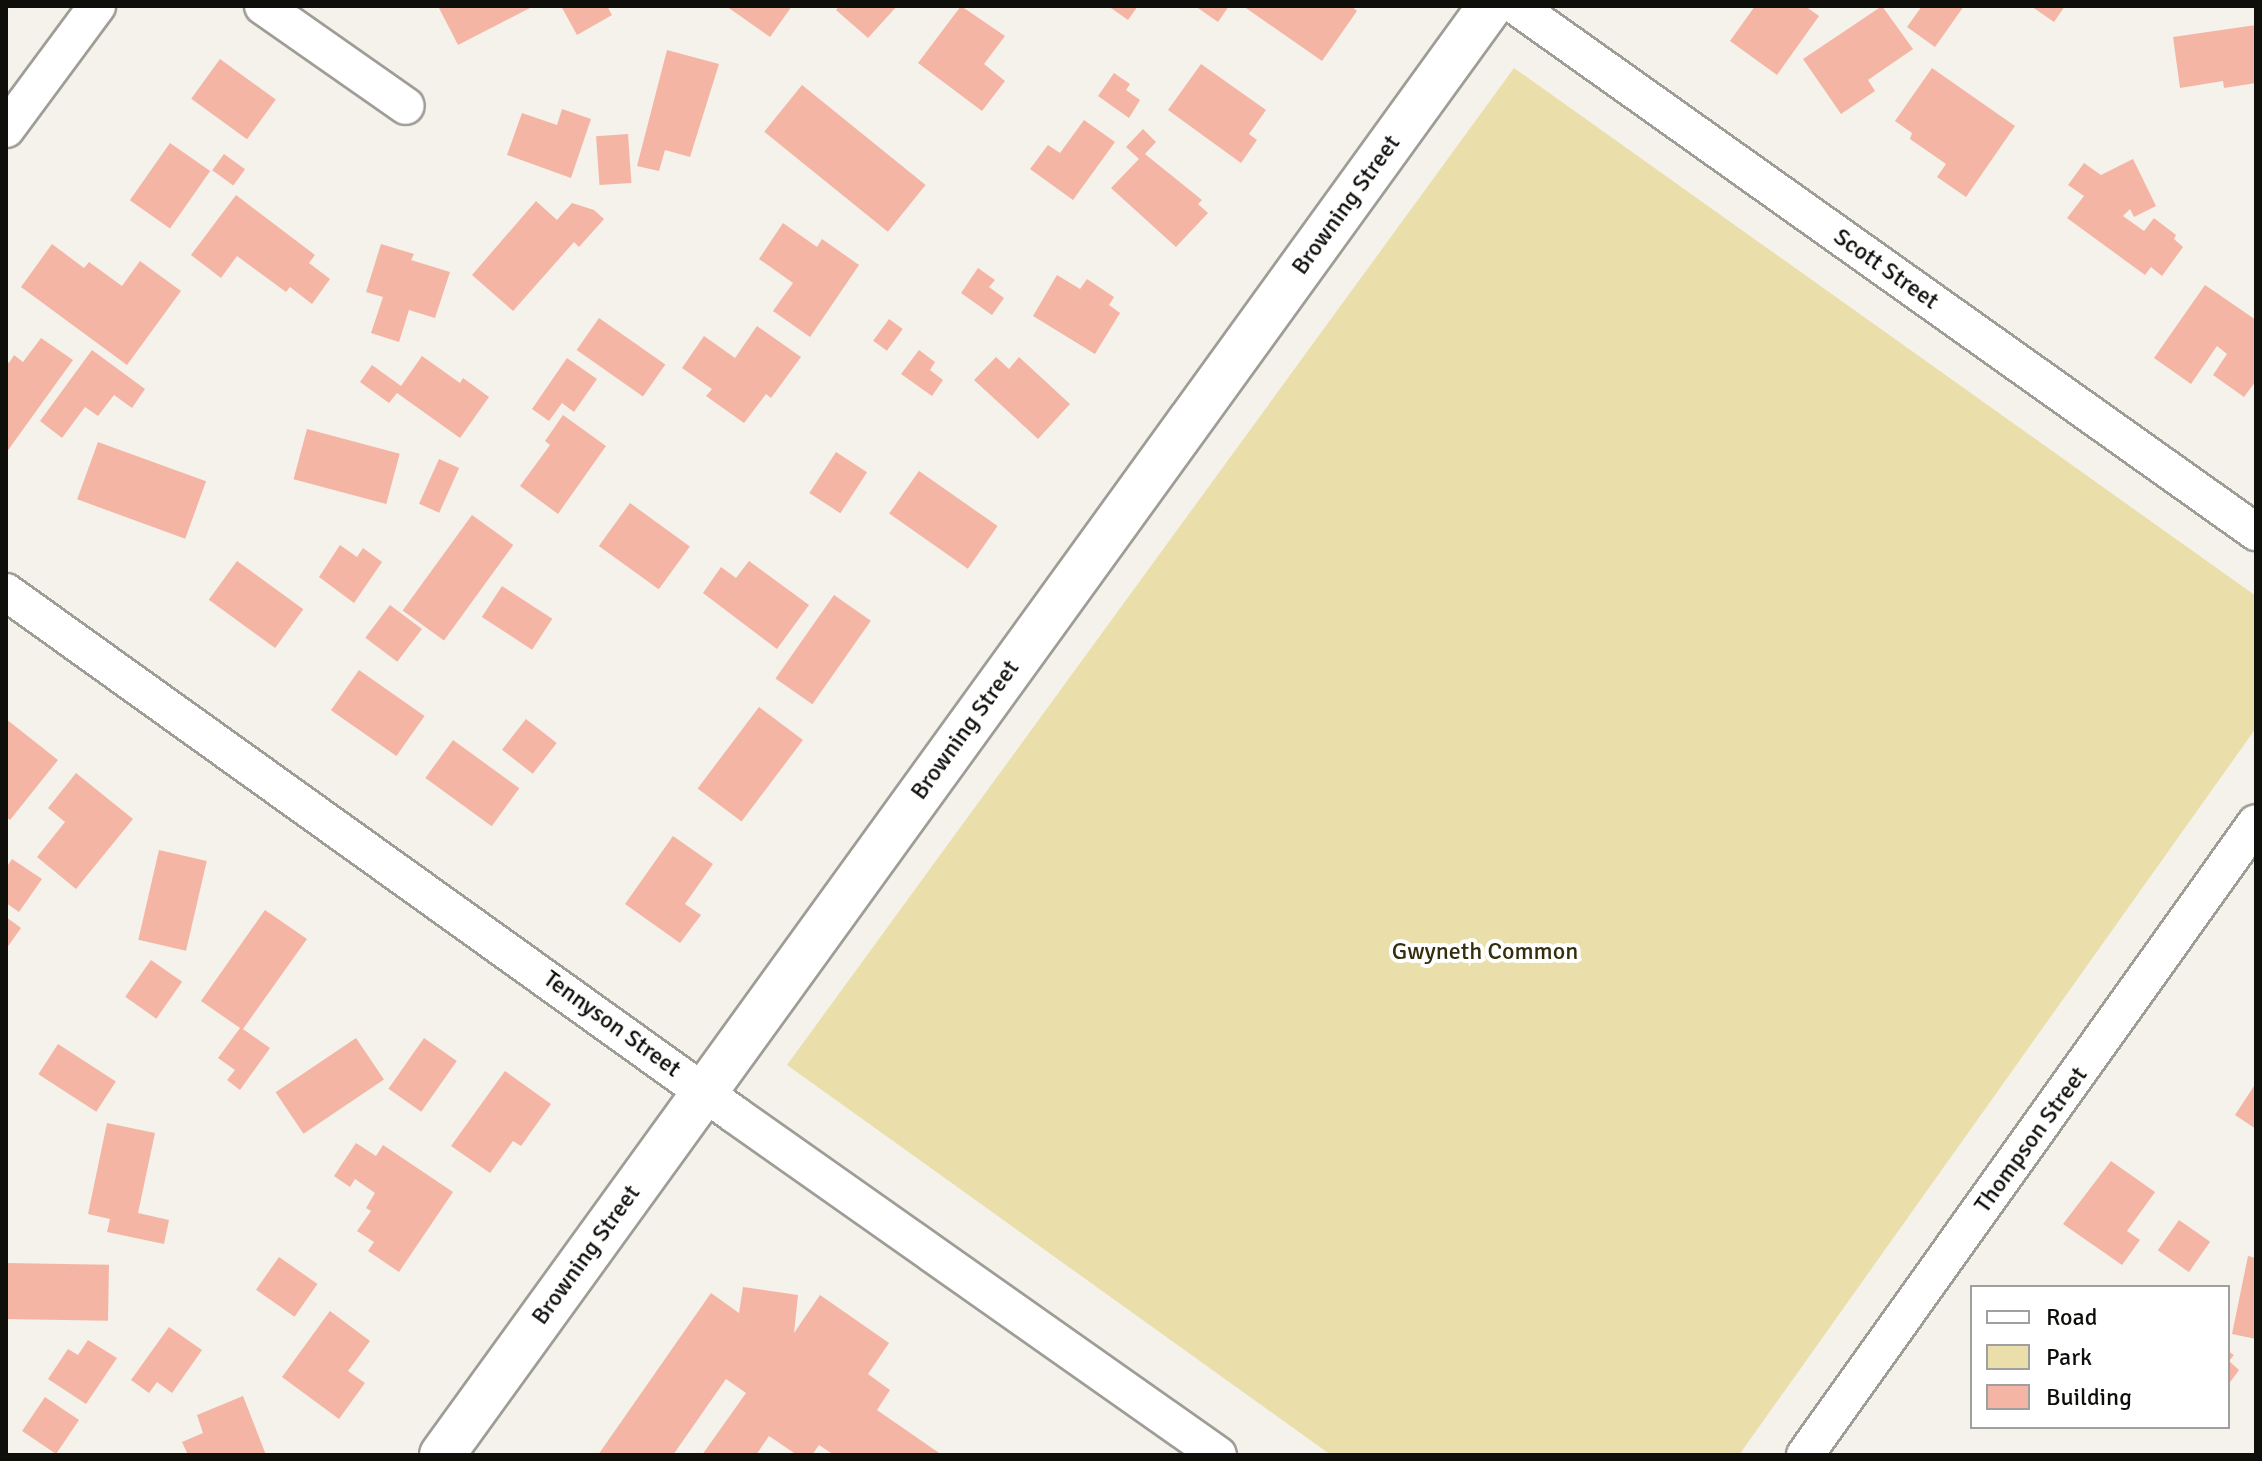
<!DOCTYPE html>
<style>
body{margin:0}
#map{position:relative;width:2262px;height:1461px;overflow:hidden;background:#f4f2eb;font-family:Signika,sans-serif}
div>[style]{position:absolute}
.green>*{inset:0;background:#eadfaa}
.building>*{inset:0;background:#f5b5a5;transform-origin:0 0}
.roads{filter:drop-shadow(2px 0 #9e9d96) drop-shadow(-2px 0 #9e9d96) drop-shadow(0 2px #9e9d96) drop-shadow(0 -2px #9e9d96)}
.street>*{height:36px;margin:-18px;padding:0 18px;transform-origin:18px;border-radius:18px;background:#fff}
.secondary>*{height:44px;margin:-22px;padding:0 22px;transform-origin:22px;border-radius:22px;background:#fff}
span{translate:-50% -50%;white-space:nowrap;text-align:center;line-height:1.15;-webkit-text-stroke:8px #fff;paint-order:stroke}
.street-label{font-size:24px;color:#0e0e0b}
.park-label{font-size:24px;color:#352e0c}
.frame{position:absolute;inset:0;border:8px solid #0e0e0b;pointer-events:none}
.legend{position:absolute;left:1970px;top:1285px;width:260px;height:144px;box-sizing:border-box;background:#fff;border:2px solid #9f9f9d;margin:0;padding:10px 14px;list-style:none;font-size:24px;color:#0e0e0b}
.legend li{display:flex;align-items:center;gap:16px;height:40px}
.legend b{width:40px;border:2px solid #9f9f9d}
</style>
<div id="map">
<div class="green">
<i style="clip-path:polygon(1514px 68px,2256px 596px,2256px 728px,1739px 1455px,1331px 1455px,787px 1065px)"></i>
</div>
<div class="building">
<i style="clip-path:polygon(438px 6px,534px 6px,458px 45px)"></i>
<i style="clip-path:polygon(561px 6px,607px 6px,612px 15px,577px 35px)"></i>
<i style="clip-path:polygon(726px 6px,792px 6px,770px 37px)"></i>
<i style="clip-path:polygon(839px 6px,897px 6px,868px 38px,836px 10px)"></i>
<i style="clip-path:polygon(961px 6px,1005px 36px,984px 64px,1005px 81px,982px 111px,918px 63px)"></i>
<i style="clip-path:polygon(1108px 6px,1138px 6px,1128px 20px)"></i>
<i style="clip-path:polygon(1195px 6px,1229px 6px,1218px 22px)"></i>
<i style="clip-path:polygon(1243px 6px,1351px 6px,1357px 11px,1322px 61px)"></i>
<i style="clip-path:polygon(1755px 6px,1805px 6px,1819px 16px,1777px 75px,1730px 41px)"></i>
<i style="clip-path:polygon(1882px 6px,1913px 49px,1868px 80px,1875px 91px,1841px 114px,1803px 59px)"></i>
<i style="clip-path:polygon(1922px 6px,1964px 6px,1935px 47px,1907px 27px)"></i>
<i style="clip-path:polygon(2031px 6px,2065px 6px,2054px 22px)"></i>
<i style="clip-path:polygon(2256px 25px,2256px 83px,2224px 88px,2223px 81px,2180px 88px,2173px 37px)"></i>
<i style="clip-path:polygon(667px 50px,719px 64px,690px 157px,665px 150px,659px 171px,637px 166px)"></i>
<i style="left:220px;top:59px;width:69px;height:49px;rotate:36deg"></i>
<i style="clip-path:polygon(1201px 64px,1266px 110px,1249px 134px,1257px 140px,1241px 163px,1168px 110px)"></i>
<i style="clip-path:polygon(1932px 68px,2015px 126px,1966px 197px,1937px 177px,1946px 164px,1910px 139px,1912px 133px,1895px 121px)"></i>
<i style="clip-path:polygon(1114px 73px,1130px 84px,1126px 90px,1140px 100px,1129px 118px,1098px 96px)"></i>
<i style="left:802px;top:85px;width:159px;height:60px;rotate:39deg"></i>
<i style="clip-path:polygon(562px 109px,591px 119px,571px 178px,507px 155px,522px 113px,557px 125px)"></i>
<i style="clip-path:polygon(1084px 120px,1115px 142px,1073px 200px,1030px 169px,1048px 145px,1060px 153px)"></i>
<i style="clip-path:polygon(1143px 129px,1156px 142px,1145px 154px,1202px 200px,1198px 204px,1208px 213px,1176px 247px,1111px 188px,1139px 159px,1126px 147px)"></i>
<i style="left:628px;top:134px;width:49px;height:32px;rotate:86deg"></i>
<i style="left:170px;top:143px;width:49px;height:70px;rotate:35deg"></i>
<i style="left:224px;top:154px;width:26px;height:20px;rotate:36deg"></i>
<i style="clip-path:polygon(2133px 159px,2156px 206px,2134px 217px,2130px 209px,2123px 216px,2144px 231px,2154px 218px,2176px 235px,2174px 239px,2183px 247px,2162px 276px,2151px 267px,2145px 275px,2067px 218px,2084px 196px,2068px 185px,2084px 163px,2101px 175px)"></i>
<i style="clip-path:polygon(236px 195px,315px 255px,309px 263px,330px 279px,312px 304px,290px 287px,286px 292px,237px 256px,221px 278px,191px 255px)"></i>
<i style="clip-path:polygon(536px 201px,557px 220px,572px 203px,594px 210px,604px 219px,579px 247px,574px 242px,513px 311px,472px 275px)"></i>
<i style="clip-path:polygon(783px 223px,817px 247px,822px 239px,859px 265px,810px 337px,773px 311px,793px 283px,759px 259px)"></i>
<i style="clip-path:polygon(52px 244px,84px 268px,89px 262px,122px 286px,140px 261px,181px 291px,127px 365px,21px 287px)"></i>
<i style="clip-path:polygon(381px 244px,414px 254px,411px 260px,450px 272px,435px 318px,409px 310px,399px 342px,371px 333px,383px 297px,366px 292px)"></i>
<i style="clip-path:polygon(978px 268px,995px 280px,989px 287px,1004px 298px,992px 315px,961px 293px)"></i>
<i style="clip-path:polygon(1057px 275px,1080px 289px,1087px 279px,1114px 297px,1109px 305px,1120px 313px,1095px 354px,1033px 316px)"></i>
<i style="clip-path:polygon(2205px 285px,2256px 320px,2256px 381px,2244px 397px,2213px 375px,2227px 354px,2217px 346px,2191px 384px,2154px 358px)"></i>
<i style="left:599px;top:318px;width:81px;height:39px;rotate:35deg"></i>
<i style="left:889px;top:319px;width:17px;height:27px;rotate:36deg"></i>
<i style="clip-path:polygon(757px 326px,801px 357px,771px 398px,766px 394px,744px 423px,706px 396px,712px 389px,682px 368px,704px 336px,735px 358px)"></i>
<i style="clip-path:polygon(41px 338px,73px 360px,6px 453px,6px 361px,9px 363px,14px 355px,23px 362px)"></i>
<i style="clip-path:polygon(92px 350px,145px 389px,132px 408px,114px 395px,98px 416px,85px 407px,62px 438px,40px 421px)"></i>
<i style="clip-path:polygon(919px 350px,935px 362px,930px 370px,943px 380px,932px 396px,901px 374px)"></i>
<i style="clip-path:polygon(422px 356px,460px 383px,463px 378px,489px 397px,460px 438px,397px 393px,389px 403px,360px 382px,372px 365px,401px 386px)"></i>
<i style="clip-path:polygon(996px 357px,1009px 369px,1019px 357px,1070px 404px,1038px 439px,974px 380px)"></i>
<i style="clip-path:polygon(567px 358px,597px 379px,574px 412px,562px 403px,549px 421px,532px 409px)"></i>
<i style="clip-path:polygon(563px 415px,606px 446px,558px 514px,520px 486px,550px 445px,545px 441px)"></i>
<i style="left:307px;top:429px;width:96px;height:52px;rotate:15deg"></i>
<i style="left:98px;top:442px;width:115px;height:61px;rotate:20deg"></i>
<i style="left:836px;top:452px;width:37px;height:49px;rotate:33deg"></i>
<i style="left:439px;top:459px;width:22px;height:49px;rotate:24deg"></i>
<i style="left:919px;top:471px;width:96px;height:52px;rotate:35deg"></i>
<i style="left:630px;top:503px;width:74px;height:53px;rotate:36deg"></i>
<i style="left:472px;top:515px;width:51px;height:118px;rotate:36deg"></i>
<i style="clip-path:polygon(340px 545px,357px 557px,363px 548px,382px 562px,354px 603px,319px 577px)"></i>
<i style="left:237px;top:561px;width:82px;height:48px;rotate:36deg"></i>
<i style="clip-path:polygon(749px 561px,809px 605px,777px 649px,703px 593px,721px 567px,736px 578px)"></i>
<i style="left:502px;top:586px;width:60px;height:37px;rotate:33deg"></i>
<i style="left:834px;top:595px;width:45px;height:102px;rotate:35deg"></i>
<i style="left:390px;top:605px;width:40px;height:41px;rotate:37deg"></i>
<i style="left:359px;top:670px;width:80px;height:49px;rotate:35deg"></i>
<i style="left:759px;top:707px;width:55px;height:102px;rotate:37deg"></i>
<i style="clip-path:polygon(6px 719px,58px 760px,10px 820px,6px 817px)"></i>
<i style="left:526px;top:719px;width:39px;height:39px;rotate:38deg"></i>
<i style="left:453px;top:740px;width:82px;height:47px;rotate:36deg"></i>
<i style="clip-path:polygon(76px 773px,133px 819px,76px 889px,37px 857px,65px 822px,48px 808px)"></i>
<i style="clip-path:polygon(673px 836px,713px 864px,685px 904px,701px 915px,680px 943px,625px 904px)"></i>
<i style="left:159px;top:850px;width:49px;height:92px;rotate:13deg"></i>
<i style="clip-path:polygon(12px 859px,42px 879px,19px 912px,6px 903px,6px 868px)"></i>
<i style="clip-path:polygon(265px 910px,307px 939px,243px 1029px,270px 1048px,240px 1090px,227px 1080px,235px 1070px,218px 1058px,240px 1028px,201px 1001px)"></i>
<i style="clip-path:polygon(6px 917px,21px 928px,6px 949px)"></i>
<i style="left:151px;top:960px;width:38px;height:45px;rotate:35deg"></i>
<i style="left:356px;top:1038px;width:50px;height:97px;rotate:56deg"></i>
<i style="left:424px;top:1038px;width:40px;height:62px;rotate:35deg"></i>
<i style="left:58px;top:1044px;width:69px;height:36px;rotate:33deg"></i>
<i style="clip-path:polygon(505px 1071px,551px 1104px,521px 1146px,513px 1141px,490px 1173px,451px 1146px)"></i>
<i style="clip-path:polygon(2256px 1083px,2256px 1129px,2235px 1115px)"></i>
<i style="clip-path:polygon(107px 1123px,155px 1133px,138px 1213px,169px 1220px,164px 1244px,107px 1232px,110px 1219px,88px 1214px)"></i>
<i style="clip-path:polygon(356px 1143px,376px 1156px,383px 1145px,453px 1192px,399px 1272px,368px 1251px,374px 1242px,357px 1231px,371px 1211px,366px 1208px,375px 1193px,355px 1179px,350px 1187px,334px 1176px)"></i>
<i style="clip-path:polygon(2111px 1161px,2155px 1192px,2127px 1231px,2140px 1240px,2122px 1265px,2063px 1224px)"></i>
<i style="left:2179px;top:1220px;width:38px;height:37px;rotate:35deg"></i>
<i style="clip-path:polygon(2248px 1256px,2256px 1258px,2256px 1339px,2232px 1334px)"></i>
<i style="left:279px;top:1257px;width:47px;height:40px;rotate:35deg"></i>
<i style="left:6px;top:1263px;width:103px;height:56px;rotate:1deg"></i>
<i style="clip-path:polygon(743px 1287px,798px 1295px,794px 1333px,820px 1295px,889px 1343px,868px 1374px,890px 1390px,877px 1410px,942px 1455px,834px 1455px,819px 1445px,812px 1455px,797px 1455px,769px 1436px,756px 1455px,702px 1455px,746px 1393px,726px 1379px,673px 1455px,598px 1455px,711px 1293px,739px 1313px)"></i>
<i style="clip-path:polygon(330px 1311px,370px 1341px,348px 1371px,365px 1383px,339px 1419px,282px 1377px)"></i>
<i style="clip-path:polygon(169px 1327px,202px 1350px,172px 1393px,157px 1382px,149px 1393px,131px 1380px)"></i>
<i style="clip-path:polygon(88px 1340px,117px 1358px,86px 1404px,48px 1379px,68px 1349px,78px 1355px)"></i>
<i style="clip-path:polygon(2228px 1351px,2234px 1355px,2229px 1361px,2239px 1370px,2228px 1385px)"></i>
<i style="clip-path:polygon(243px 1396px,266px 1455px,188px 1455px,182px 1442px,203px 1433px,197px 1415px)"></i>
<i style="left:45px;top:1397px;width:41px;height:41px;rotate:34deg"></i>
</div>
<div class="roads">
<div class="street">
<i style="left:263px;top:6px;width:174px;rotate:35deg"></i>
<i style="left:1516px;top:6px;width:908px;rotate:35.41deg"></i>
<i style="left:6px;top:129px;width:153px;rotate:-53.5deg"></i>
<i style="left:6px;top:592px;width:896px;rotate:35.64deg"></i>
<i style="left:734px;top:1114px;width:592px;rotate:35.17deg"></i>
<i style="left:1805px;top:1455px;width:776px;rotate:-54.49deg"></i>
</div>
<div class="secondary">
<i style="left:442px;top:1455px;width:1788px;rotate:-54.12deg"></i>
</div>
</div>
<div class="street-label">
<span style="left:1346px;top:205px;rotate:-54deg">Browning Street</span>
<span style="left:1886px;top:269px;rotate:35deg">Scott Street</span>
<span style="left:965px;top:730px;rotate:-54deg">Browning Street</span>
<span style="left:612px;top:1024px;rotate:36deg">Tennyson Street</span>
<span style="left:2031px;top:1140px;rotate:-54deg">Thompson Street</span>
<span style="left:586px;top:1255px;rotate:-54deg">Browning Street</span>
</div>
<div class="park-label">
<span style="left:1485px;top:952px">Gwyneth Common</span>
</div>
<div class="frame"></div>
<ul class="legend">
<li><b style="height:10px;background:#fff"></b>Road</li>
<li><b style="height:22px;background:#eadfaa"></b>Park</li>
<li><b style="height:22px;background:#f5b5a5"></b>Building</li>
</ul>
</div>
